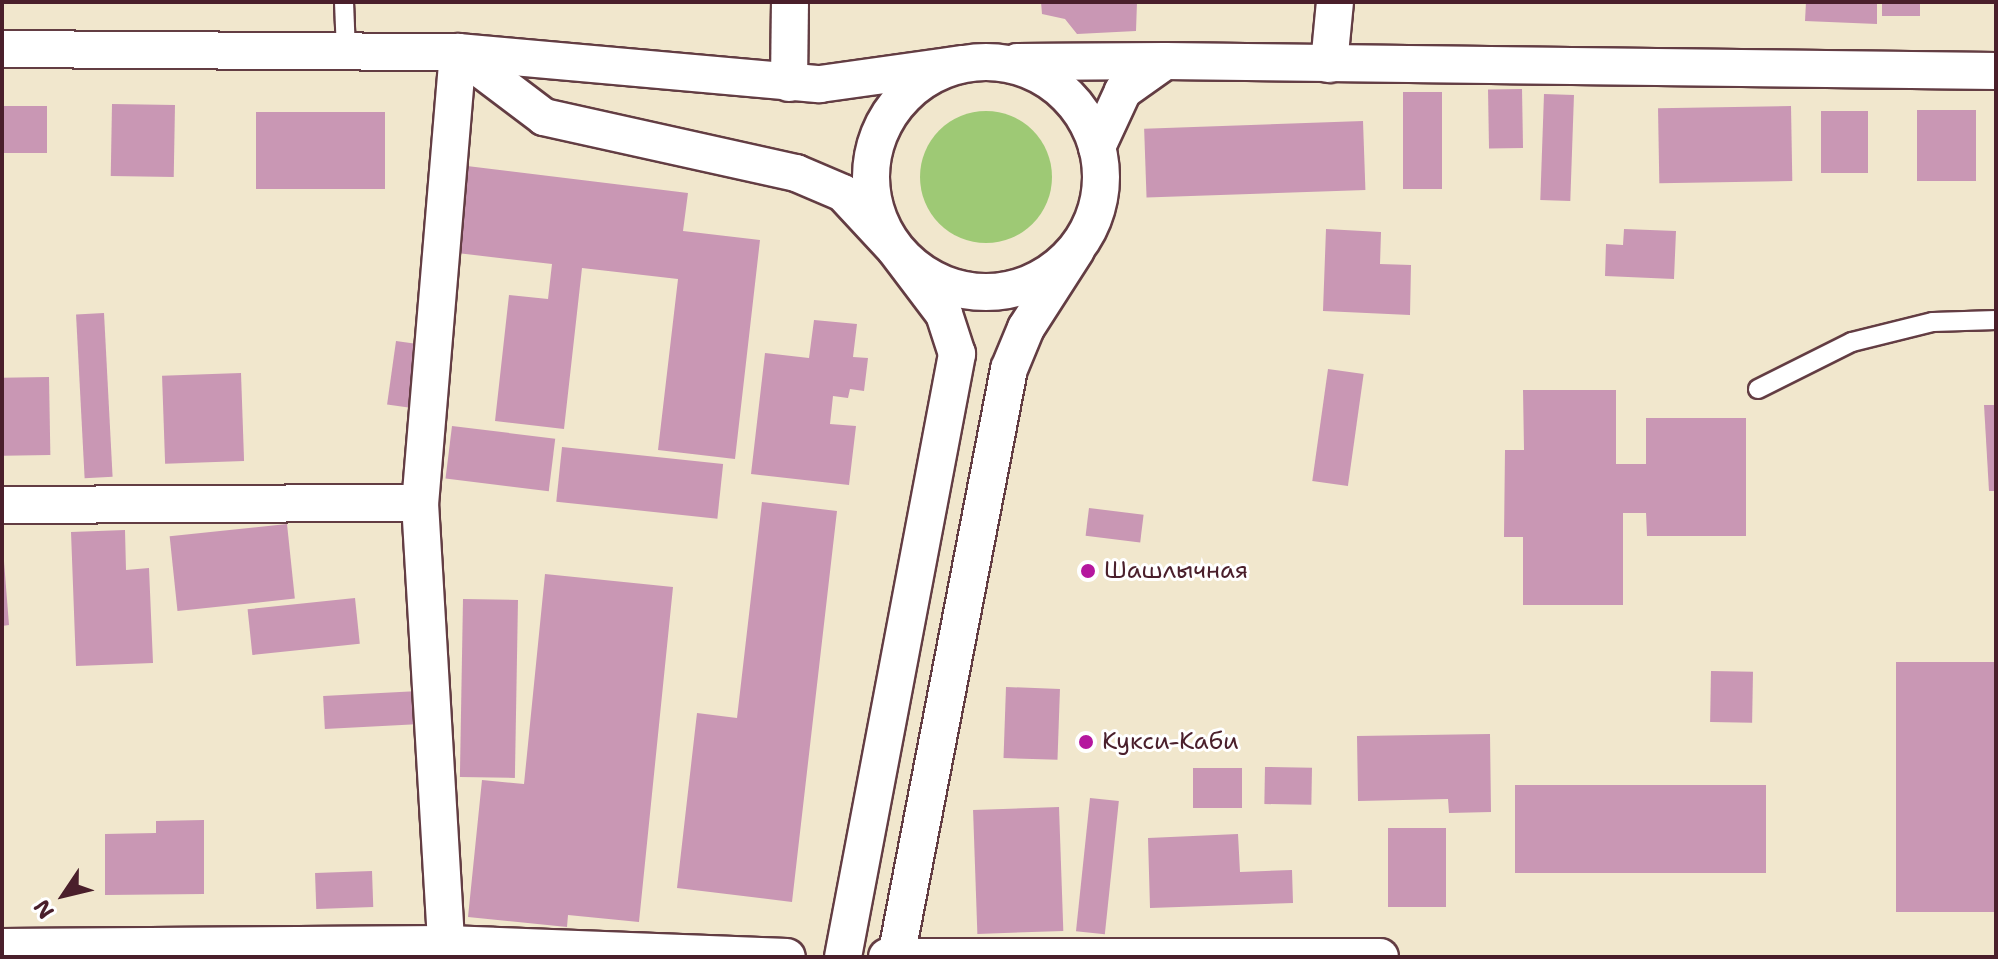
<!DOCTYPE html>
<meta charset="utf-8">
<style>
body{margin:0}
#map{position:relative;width:1998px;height:959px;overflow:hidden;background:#f1e7cd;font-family:"Shantell Sans",sans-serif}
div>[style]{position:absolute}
.green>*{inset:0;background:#9ec975}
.round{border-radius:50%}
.building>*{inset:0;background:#c997b4;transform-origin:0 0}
.roads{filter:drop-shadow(2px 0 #633d43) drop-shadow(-2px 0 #633d43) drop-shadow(0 2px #633d43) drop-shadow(0 -2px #633d43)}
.service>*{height:18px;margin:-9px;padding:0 9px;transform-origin:9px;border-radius:9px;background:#fff}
.minor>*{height:36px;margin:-18px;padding:0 18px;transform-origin:18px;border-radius:18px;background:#fff}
.minor>.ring{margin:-18px;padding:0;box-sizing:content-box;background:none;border:36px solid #fff;border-radius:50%}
.dots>*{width:22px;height:22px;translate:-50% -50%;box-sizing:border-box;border:4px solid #fff;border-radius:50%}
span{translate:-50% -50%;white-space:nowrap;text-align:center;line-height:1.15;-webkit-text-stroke:6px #fff;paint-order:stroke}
.poi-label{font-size:24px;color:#4a1f2b}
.left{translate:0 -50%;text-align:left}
.frame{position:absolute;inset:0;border:4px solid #4a1f2b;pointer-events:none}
.north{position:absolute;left:24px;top:855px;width:80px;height:80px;-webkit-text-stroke:6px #fff;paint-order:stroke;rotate:235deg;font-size:22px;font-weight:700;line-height:32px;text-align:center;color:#4a1f2b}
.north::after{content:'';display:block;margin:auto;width:28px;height:36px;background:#4a1f2b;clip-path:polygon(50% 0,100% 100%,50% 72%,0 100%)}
</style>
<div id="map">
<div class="green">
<i class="round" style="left:920px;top:111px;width:132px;height:132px"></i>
</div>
<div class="building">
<i style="clip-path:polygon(1041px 2px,1137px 2px,1136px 31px,1077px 34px,1065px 19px,1042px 14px)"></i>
<i style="clip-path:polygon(1806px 2px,1877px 2px,1877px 24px,1805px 21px)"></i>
<i style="left:1882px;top:2px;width:38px;height:14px"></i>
<i style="left:1522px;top:89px;width:59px;height:34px;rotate:89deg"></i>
<i style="left:1403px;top:92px;width:39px;height:97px"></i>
<i style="left:1544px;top:94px;width:30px;height:106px;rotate:2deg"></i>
<i style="left:112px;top:104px;width:63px;height:72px;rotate:1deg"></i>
<i style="left:2px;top:106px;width:45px;height:47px"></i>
<i style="left:1791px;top:106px;width:75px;height:133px;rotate:89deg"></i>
<i style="left:1976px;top:110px;width:71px;height:59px;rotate:90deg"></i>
<i style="left:1821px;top:111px;width:47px;height:62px"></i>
<i style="left:385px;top:112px;width:77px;height:129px;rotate:90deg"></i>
<i style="left:1363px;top:121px;width:69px;height:219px;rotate:88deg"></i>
<i style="clip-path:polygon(467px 166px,688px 193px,683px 231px,760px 240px,735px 459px,658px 450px,678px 279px,582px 268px,564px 429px,495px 421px,509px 295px,548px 299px,552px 264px,457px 253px)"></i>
<i style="clip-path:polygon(1326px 229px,1381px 232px,1380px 264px,1411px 265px,1410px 315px,1323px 311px)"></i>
<i style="clip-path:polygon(1624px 229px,1676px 231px,1674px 279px,1605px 276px,1606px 244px,1623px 245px)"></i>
<i style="left:104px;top:313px;width:164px;height:28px;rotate:87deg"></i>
<i style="clip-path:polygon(814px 320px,857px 324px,853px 357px,868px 358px,864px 391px,850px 389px,848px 398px,833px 396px,830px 424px,856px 426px,849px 485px,751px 474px,765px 353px,809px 358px)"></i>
<i style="left:396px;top:341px;width:27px;height:64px;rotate:8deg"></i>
<i style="left:1328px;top:369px;width:36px;height:113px;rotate:8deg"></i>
<i style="left:241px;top:373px;width:88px;height:79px;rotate:88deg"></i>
<i style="left:49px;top:377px;width:78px;height:47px;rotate:89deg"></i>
<i style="clip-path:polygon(1523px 390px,1616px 390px,1616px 464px,1646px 464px,1646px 418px,1746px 418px,1746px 536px,1647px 536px,1646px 513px,1623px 513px,1623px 605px,1523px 605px,1523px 537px,1504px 537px,1505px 450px,1524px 450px)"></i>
<i style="clip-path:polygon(1984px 405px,1996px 405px,1996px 491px,1989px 491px)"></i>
<i style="left:452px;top:426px;width:104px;height:53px;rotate:7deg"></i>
<i style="left:562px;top:447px;width:162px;height:55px;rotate:6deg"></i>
<i style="clip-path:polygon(762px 502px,837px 511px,792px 902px,677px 888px,697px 713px,737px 718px)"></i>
<i style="left:1089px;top:508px;width:55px;height:28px;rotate:7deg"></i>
<i style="left:287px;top:524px;width:75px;height:118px;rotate:84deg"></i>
<i style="clip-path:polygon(125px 530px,126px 570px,149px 568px,153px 663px,76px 666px,71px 532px)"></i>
<i style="clip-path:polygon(2px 536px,9px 625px,2px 626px)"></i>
<i style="clip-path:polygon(545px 574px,673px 587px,639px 922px,568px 915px,567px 927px,468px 917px,482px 780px,524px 784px)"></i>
<i style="left:355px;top:598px;width:46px;height:108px;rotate:84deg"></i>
<i style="left:463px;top:599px;width:55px;height:178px;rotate:1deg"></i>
<i style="left:1896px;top:662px;width:100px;height:250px"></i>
<i style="left:1711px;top:671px;width:42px;height:51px;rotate:1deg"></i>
<i style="left:1006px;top:687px;width:54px;height:71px;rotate:2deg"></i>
<i style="left:419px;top:691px;width:33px;height:96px;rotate:87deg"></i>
<i style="clip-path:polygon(1490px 734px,1491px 812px,1449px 813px,1448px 799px,1358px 801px,1357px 736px)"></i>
<i style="left:1265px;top:767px;width:47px;height:37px;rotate:1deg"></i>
<i style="left:1193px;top:768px;width:49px;height:40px"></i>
<i style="left:1515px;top:785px;width:251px;height:88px"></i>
<i style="left:1090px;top:798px;width:29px;height:134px;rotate:6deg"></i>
<i style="left:1059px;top:807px;width:124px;height:86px;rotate:88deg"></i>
<i style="clip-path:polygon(204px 820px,204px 894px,105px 895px,105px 834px,156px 833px,156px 821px)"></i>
<i style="left:1388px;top:828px;width:58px;height:79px"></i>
<i style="clip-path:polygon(1238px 834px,1240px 872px,1292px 870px,1293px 903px,1150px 908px,1148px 838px)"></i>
<i style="left:372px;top:871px;width:36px;height:57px;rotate:88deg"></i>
</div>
<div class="roads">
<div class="service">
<i style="left:344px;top:2px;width:49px;rotate:87.7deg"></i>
<i style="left:1758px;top:389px;width:105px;rotate:-26.6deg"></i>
<i style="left:1852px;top:342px;width:83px;rotate:-13.9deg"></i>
<i style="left:1933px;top:322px;width:63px;rotate:-1.8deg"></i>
</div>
<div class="minor">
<i style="left:2px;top:49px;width:456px;rotate:0.4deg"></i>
<i style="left:458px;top:52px;width:453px;rotate:94.8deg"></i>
<i style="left:420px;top:503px;width:442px;rotate:86.6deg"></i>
<i style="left:1165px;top:61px;width:831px;rotate:0.69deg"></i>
<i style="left:1017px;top:62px;width:148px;rotate:-0.4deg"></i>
<i style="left:1165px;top:61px;width:52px;rotate:144.5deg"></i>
<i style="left:1123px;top:91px;width:62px;rotate:114.9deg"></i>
<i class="ring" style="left:871px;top:62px;width:194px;height:194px"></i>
<i style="left:1329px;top:64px;width:62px;rotate:-84.5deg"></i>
<i style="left:789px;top:83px;width:81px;rotate:-89.3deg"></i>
<i style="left:2px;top:505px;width:418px;rotate:-0.3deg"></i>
<i style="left:2px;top:947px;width:444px;rotate:-0.4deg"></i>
<i style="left:446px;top:944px;width:341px;rotate:2.2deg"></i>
<i style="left:843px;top:957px;width:614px;rotate:-79.29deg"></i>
<i style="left:957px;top:354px;width:42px;rotate:-108deg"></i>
<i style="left:944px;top:314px;width:81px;rotate:-127deg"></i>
<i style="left:895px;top:249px;width:76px;rotate:-132.9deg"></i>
<i style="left:843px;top:193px;width:51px;rotate:-156.9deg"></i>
<i style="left:796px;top:173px;width:258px;rotate:-167.5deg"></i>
<i style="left:544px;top:117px;width:108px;rotate:-142.9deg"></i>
<i style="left:458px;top:52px;width:363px;rotate:5.1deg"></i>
<i style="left:820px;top:84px;width:143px;rotate:-8deg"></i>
<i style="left:887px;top:957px;width:493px"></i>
<i style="left:896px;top:957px;width:599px;rotate:-79.12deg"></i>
<i style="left:1009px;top:369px;width:44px;rotate:-67.5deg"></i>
<i style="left:1026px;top:328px;width:93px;rotate:-57.3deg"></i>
</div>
</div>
<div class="dots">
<i style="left:1088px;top:571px;background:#b5179e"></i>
<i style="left:1086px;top:742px;background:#b5179e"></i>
</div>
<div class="poi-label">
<span class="left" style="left:1104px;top:571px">Шашлычная</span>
<span class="left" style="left:1102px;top:742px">Кукси-Каби</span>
</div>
<div class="frame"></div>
<div class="north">N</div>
</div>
